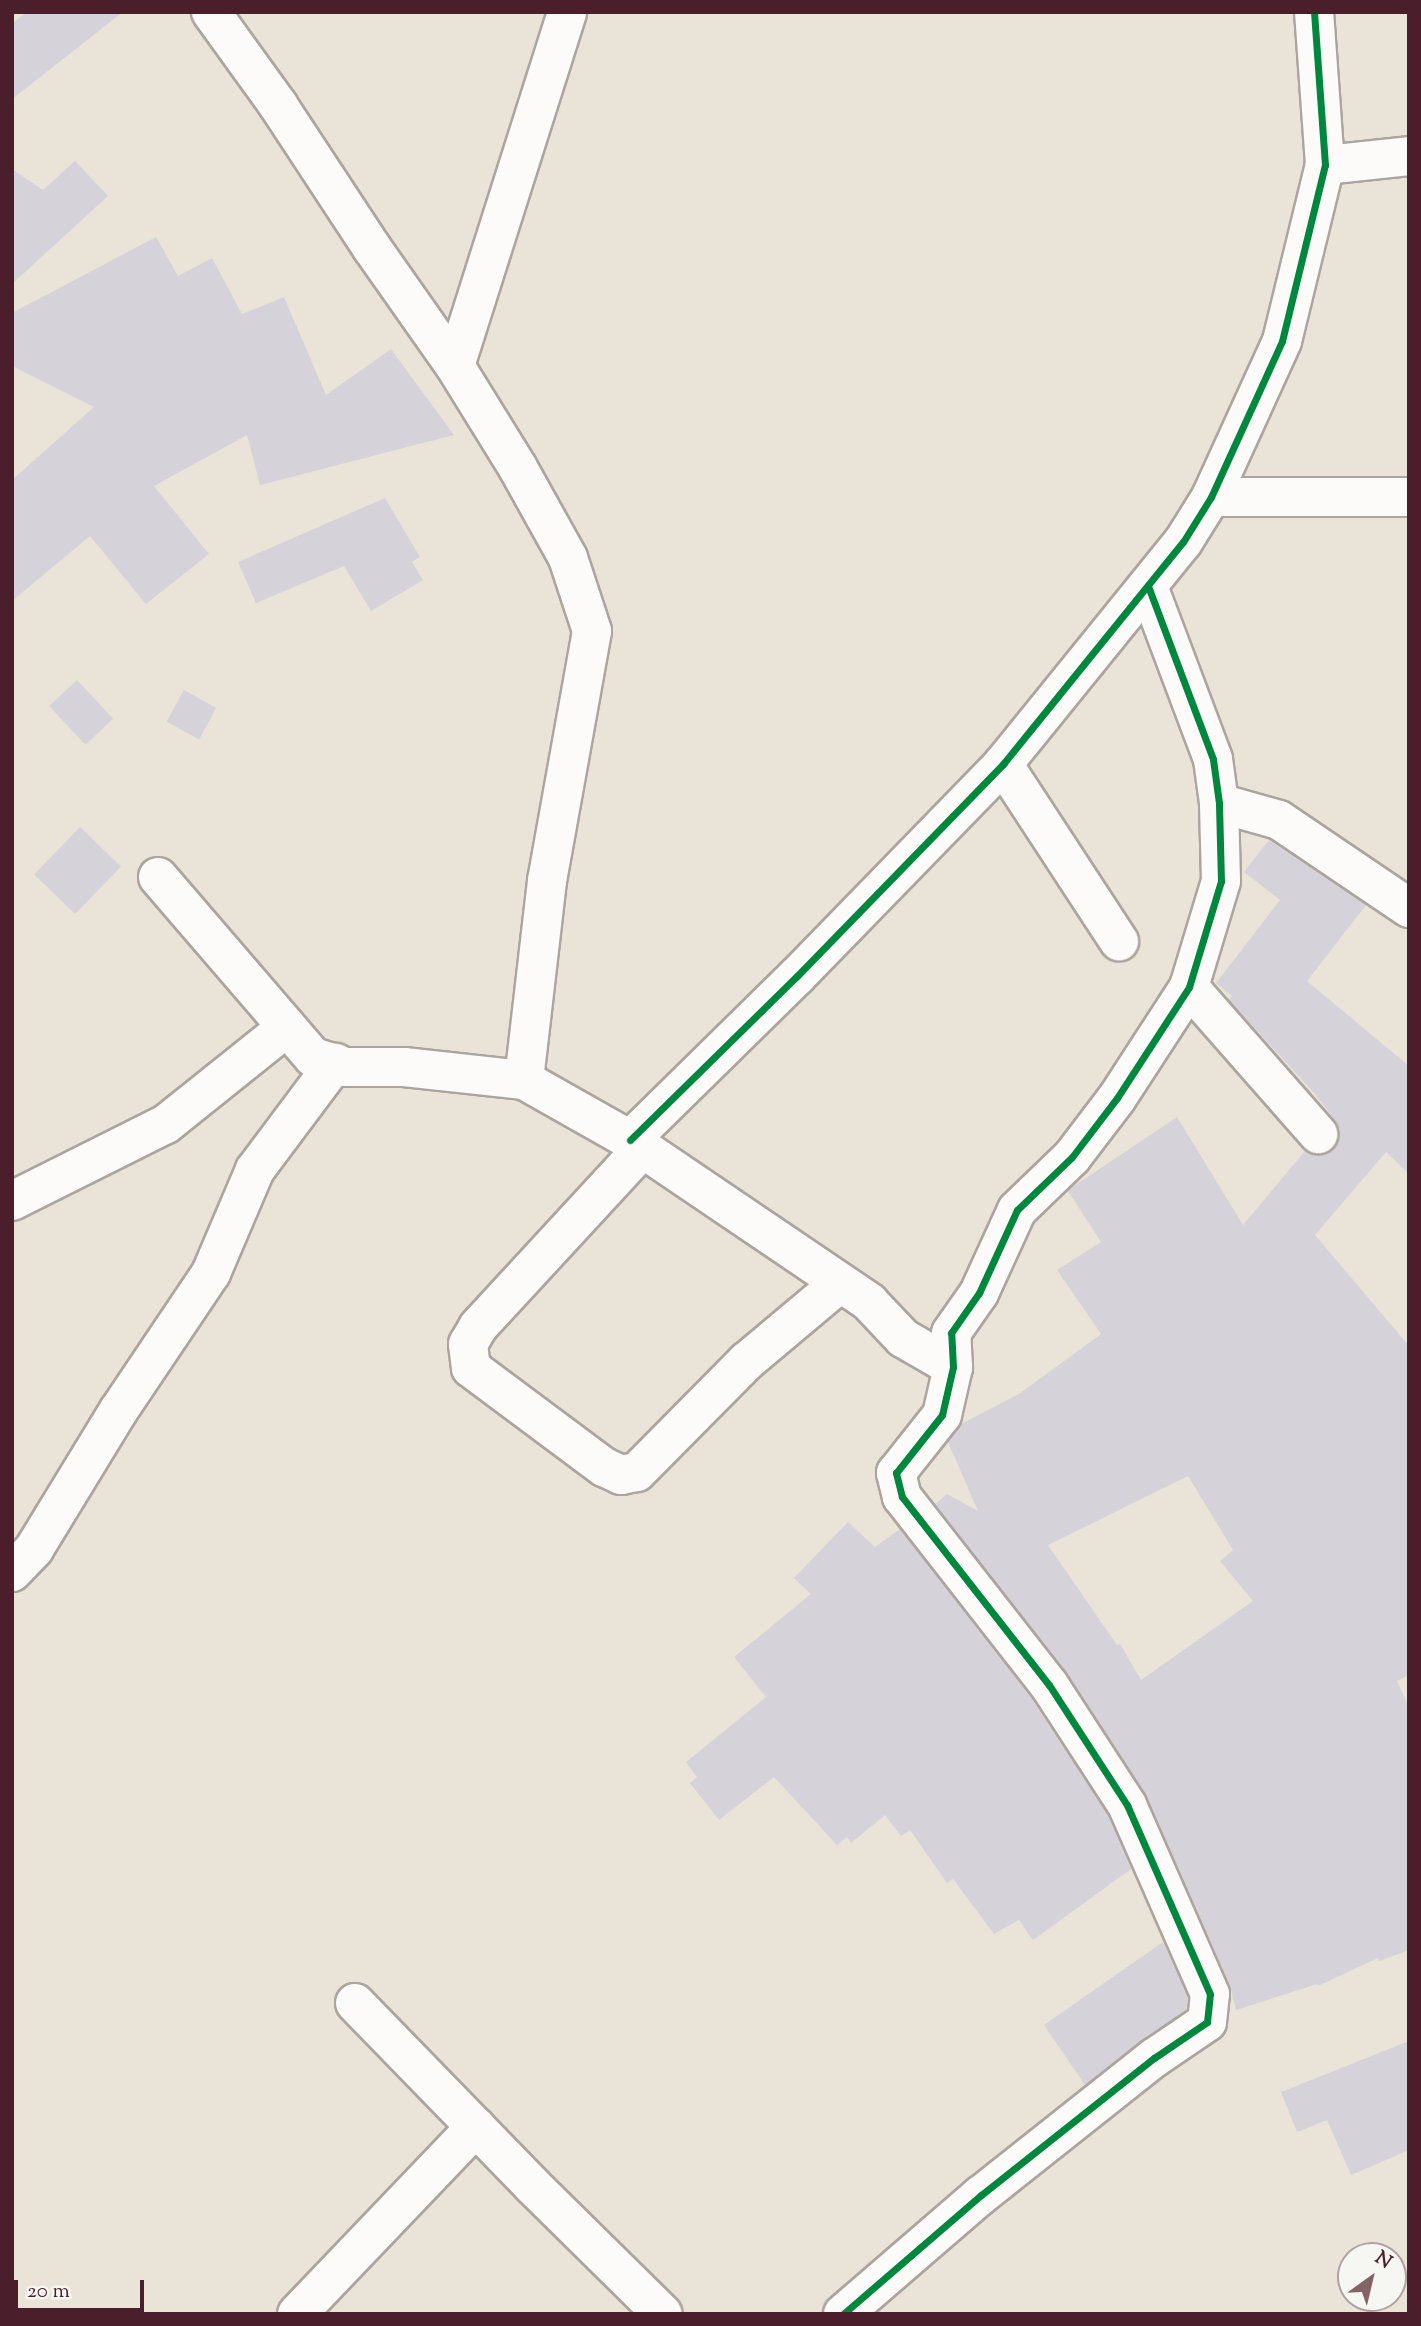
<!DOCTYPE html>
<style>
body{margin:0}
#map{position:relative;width:1421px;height:2326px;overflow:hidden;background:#e9e4d7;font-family:"Sorts Mill Goudy",serif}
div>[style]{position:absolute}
.building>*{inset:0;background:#d6d2d9;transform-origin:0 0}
.roads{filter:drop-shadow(2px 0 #aca49e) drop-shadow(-2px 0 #aca49e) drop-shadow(0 2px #aca49e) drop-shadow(0 -2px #aca49e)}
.minor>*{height:38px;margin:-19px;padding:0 19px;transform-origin:19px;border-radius:19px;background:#fcfbf9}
.cycleway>*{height:7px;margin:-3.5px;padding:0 3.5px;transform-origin:3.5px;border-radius:3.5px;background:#00873e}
span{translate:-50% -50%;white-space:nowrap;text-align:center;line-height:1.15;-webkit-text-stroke:5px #f6f6f2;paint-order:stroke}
.frame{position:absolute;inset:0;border:14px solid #4a1f2b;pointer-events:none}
.north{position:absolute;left:1337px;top:2242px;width:70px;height:70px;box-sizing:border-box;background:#f6f6f2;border:2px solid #b1a0a2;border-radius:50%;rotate:34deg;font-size:19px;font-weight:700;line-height:28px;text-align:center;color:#4a1f2b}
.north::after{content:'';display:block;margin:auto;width:24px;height:32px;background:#826467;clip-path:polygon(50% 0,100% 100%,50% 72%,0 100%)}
.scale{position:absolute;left:14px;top:2280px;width:130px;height:32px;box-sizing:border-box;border:4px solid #4a1f2b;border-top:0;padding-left:9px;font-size:21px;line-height:24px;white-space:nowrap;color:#4a1f2b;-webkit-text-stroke:5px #f6f6f2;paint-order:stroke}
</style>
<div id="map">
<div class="building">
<i style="clip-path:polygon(27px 12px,123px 12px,12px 99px,12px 24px)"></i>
<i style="clip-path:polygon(75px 161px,108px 196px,12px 284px,12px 169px,43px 190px)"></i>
<i style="clip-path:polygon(156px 237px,178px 276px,212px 258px,242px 314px,284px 297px,326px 395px,391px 349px,454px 435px,260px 485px,247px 435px,154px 486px,209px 554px,146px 604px,90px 536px,12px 601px,12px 480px,94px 407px,12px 366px,12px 313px)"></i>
<i style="clip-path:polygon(385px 498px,420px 557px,412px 562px,423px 580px,371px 611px,344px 566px,256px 603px,238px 562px)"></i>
<i style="left:77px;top:680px;width:53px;height:38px;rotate:47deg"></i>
<i style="left:184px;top:690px;width:37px;height:36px;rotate:29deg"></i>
<i style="left:80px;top:827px;width:57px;height:66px;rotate:44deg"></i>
<i style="clip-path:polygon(evenodd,1269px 840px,1366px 905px,1307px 981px,1409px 1066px,1409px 1174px,1386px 1152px,1315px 1235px,1409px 1346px,1409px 1675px,1397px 1681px,1409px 1707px,1409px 1950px,1379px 1961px,1378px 1958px,1318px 1986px,1317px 1984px,1236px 2010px,1230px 1985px,1145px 1793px,1066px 1672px,935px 1504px,947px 1494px,978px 1511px,948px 1442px,961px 1424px,1019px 1394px,1101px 1334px,1057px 1270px,1101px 1242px,1068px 1191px,1071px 1188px,1177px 1117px,1243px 1225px,1305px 1151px,1323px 1155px,1333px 1150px,1338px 1142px,1340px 1130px,1335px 1120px,1315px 1094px,1229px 1000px,1232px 996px,1216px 983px,1280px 900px,1244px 872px,1269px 840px,1188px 1476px,1233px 1550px,1220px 1561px,1253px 1601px,1141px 1680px,1120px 1644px,1117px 1645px,1048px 1545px,1188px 1476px)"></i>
<i style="clip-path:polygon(848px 1522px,875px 1547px,900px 1529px,1031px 1698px,1108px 1815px,1131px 1869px,1033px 1940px,1019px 1920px,994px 1934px,953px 1879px,947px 1883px,910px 1830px,901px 1836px,885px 1815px,851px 1843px,847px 1837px,837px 1845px,774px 1777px,719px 1820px,690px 1783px,697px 1777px,686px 1762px,766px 1697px,734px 1657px,811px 1594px,794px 1578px)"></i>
<i style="clip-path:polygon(1163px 1942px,1188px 1997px,1186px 2010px,1085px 2085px,1044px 2025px)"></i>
<i style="clip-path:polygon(1409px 2041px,1409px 2150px,1351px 2175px,1327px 2120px,1297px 2132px,1281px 2092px)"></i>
</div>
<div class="roads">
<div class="minor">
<i style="left:211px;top:12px;width:115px;rotate:54.2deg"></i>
<i style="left:278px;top:105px;width:171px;rotate:56.7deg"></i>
<i style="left:372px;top:248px;width:144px;rotate:54.9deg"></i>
<i style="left:455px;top:366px;width:120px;rotate:58.3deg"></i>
<i style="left:518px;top:468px;width:103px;rotate:60.9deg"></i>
<i style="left:568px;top:558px;width:77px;rotate:71.8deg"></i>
<i style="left:592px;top:631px;width:254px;rotate:100.2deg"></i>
<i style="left:547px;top:881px;width:200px;rotate:96.6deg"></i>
<i style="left:1325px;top:165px;width:84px;rotate:-6.1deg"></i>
<i style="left:455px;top:366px;width:371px;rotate:-72.4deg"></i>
<i style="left:1211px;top:497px;width:198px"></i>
<i style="left:1003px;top:764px;width:212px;rotate:56.8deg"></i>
<i style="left:1219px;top:803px;width:62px;rotate:15.8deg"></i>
<i style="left:1279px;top:820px;width:157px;rotate:34.1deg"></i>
<i style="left:158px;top:877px;width:238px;rotate:49.3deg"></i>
<i style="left:313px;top:1057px;width:34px;rotate:17deg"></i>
<i style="left:346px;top:1067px;width:58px"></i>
<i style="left:404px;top:1067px;width:121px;rotate:6.2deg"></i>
<i style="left:524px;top:1080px;width:122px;rotate:29.5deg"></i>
<i style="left:630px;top:1140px;width:289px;rotate:34.1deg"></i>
<i style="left:869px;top:1302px;width:50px;rotate:46.6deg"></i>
<i style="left:903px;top:1338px;width:58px;rotate:30.1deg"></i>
<i style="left:1189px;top:987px;width:196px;rotate:48.7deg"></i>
<i style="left:630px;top:1140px;width:234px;rotate:-44.5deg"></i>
<i style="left:797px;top:976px;width:296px;rotate:-45.8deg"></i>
<i style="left:1003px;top:764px;width:286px;rotate:-51deg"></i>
<i style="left:1183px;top:542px;width:53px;rotate:-58.1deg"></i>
<i style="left:1211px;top:497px;width:171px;rotate:-65.5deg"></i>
<i style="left:1282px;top:341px;width:181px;rotate:-76.3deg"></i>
<i style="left:1325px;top:165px;width:153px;rotate:-94.1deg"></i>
<i style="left:643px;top:1148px;width:243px;rotate:132.7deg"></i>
<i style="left:478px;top:1327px;width:20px;rotate:120deg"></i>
<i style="left:468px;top:1344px;width:24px;rotate:83deg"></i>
<i style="left:471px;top:1368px;width:166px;rotate:36.7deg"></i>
<i style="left:604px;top:1467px;width:19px;rotate:25deg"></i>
<i style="left:621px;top:1475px;width:16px;rotate:-11deg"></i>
<i style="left:637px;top:1472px;width:156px;rotate:-45.3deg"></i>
<i style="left:747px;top:1361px;width:121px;rotate:-40deg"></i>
<i style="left:12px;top:1201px;width:172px;rotate:-26.6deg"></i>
<i style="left:166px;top:1124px;width:155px;rotate:-38.7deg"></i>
<i style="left:12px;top:1572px;width:32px;rotate:-46deg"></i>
<i style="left:34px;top:1549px;width:163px;rotate:-58.6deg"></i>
<i style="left:119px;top:1410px;width:165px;rotate:-56.1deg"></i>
<i style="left:211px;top:1273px;width:112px;rotate:-66.9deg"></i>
<i style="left:255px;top:1170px;width:134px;rotate:-53.2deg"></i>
<i style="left:355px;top:2003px;width:255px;rotate:45.8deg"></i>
<i style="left:533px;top:2186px;width:182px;rotate:44.6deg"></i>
<i style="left:297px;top:2314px;width:259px;rotate:-46.3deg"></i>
<i style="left:843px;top:2314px;width:182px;rotate:-40.8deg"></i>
<i style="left:981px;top:2195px;width:221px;rotate:-38.4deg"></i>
<i style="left:1154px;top:2058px;width:64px;rotate:-34.2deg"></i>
<i style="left:1207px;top:2022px;width:28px;rotate:-84deg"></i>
<i style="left:1210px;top:1994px;width:206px;rotate:-113.7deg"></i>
<i style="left:1127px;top:1805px;width:143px;rotate:-123deg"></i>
<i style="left:1049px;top:1685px;width:239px;rotate:-128deg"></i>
<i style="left:902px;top:1497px;width:25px;rotate:-104deg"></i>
<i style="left:896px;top:1473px;width:74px;rotate:-51.6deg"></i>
<i style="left:942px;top:1415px;width:49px;rotate:-77.1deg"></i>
<i style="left:953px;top:1367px;width:34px;rotate:-93deg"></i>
<i style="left:951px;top:1333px;width:49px;rotate:-55deg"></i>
<i style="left:979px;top:1293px;width:91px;rotate:-65.4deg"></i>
<i style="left:1017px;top:1210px;width:76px;rotate:-43.9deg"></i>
<i style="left:1072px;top:1157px;width:74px;rotate:-52.7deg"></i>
<i style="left:1117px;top:1098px;width:132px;rotate:-57deg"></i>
<i style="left:1189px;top:987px;width:111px;rotate:-73.2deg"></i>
<i style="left:1221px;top:881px;width:78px;rotate:-91.5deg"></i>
<i style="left:1219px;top:803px;width:44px;rotate:-97.8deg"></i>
<i style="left:1213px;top:759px;width:185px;rotate:-110.6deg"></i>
</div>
</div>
<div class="cycleway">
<i style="left:630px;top:1140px;width:234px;rotate:-44.5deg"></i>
<i style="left:797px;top:976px;width:296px;rotate:-45.8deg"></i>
<i style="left:1003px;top:764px;width:286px;rotate:-51deg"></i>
<i style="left:1183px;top:542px;width:53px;rotate:-58.1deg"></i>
<i style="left:1211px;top:497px;width:171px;rotate:-65.5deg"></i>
<i style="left:1282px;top:341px;width:181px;rotate:-76.3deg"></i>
<i style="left:1325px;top:165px;width:153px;rotate:-94.1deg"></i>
<i style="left:843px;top:2314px;width:182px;rotate:-40.8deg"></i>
<i style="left:981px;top:2195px;width:221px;rotate:-38.4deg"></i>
<i style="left:1154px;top:2058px;width:64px;rotate:-34.2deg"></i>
<i style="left:1207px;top:2022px;width:28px;rotate:-84deg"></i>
<i style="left:1210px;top:1994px;width:206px;rotate:-113.7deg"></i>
<i style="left:1127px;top:1805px;width:143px;rotate:-123deg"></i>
<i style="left:1049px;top:1685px;width:239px;rotate:-128deg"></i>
<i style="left:902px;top:1497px;width:25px;rotate:-104deg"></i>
<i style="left:896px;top:1473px;width:74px;rotate:-51.6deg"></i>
<i style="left:942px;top:1415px;width:49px;rotate:-77.1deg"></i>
<i style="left:953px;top:1367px;width:34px;rotate:-93deg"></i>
<i style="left:951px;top:1333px;width:49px;rotate:-55deg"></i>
<i style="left:979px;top:1293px;width:91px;rotate:-65.4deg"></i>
<i style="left:1017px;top:1210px;width:76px;rotate:-43.9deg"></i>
<i style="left:1072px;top:1157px;width:74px;rotate:-52.7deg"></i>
<i style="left:1117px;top:1098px;width:132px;rotate:-57deg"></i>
<i style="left:1189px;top:987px;width:111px;rotate:-73.2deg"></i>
<i style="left:1221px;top:881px;width:78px;rotate:-91.5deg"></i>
<i style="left:1219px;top:803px;width:44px;rotate:-97.8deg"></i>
<i style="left:1213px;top:759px;width:185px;rotate:-110.6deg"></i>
</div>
<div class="frame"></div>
<div class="north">N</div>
<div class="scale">20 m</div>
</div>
